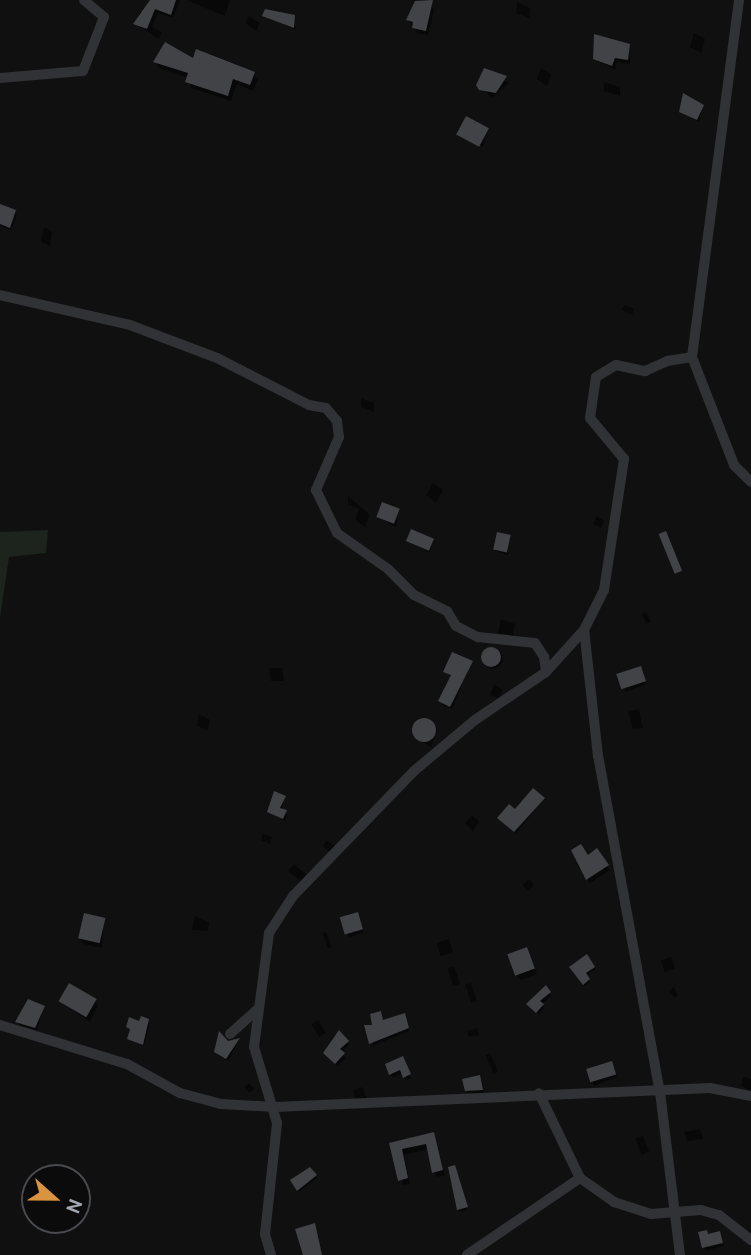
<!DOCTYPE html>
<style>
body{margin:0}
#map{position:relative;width:751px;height:1255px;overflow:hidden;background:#101011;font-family:Cabin,sans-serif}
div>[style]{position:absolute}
.green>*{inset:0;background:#1d231d}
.shadow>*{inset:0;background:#0007;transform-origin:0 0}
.round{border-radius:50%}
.building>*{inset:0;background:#424346;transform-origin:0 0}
.minor>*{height:10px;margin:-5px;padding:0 5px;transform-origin:5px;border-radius:5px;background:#313235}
span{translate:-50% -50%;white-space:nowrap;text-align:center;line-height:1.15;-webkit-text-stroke:6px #0b0b0c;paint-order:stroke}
.north{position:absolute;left:21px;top:1164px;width:70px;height:70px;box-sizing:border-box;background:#0b0b0c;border:2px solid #484a4e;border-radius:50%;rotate:111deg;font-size:19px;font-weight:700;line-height:28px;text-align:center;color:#a3a8b0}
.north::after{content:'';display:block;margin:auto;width:24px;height:32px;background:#da933e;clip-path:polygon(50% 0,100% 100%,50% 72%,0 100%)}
</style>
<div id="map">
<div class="green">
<i style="clip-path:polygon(48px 530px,46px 553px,9px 557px,0 618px,0 532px)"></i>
</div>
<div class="shadow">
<i style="clip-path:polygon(151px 0,180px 0,173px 18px,158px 13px,152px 27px,162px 32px,159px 39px,135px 24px,140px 12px,146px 14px)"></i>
<i style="clip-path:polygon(186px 0,230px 0,225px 16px)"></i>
<i style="clip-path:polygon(517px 2px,530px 8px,529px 18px,516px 13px)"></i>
<i style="clip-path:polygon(431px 5px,434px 10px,428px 35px,417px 33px,408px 20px)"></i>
<i style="clip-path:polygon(279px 11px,293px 17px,296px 30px,264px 16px,277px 16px)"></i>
<i style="clip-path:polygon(249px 16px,260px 23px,256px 31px,245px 23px)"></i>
<i style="clip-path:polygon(694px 33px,705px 39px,701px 53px,690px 47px)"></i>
<i style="clip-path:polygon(629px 46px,630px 64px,617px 62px,615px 70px,595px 59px)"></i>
<i style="clip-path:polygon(194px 60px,254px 74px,258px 80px,253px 91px,237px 84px,231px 101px,191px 88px,189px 78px,159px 68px,155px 62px)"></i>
<i style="clip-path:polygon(541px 68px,551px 74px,547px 86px,537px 79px)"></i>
<i style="clip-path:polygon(485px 71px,509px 83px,492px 98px,478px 85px)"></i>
<i style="clip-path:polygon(604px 82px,620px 87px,620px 96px,604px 91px)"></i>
<i style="clip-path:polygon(702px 106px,699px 122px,681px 112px)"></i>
<i style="clip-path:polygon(488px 129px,483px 147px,460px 135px)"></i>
<i style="clip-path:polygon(0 206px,17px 215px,11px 230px,0 226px)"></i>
<i style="clip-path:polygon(44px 227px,52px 231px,50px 246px,41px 242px)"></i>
<i style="clip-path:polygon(624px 305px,634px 309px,632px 315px,622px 310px)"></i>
<i style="clip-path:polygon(361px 398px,374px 403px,374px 412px,361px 407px)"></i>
<i style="clip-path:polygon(433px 483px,443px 490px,436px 503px,426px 495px)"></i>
<i style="clip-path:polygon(348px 496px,370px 515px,365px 527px,355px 520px,359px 509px,348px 505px)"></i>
<i style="clip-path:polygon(399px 511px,396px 527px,378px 517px)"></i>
<i style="clip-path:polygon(597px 516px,604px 521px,601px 528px,593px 524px)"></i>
<i style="clip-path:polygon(510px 537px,508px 555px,497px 552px,495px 549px)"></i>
<i style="clip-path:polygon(433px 540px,430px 553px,408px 541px)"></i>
<i style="left:646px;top:612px;width:11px;height:5px;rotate:63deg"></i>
<i style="clip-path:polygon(501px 619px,515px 624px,513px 636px,498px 633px)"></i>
<i class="round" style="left:483px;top:649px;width:20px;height:20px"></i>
<i style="clip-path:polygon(471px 662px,452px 709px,442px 705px,452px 677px,445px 672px)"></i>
<i style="clip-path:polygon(269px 668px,282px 668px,284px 681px,271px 681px)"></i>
<i style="clip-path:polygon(642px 671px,646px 684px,626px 692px,624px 689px)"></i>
<i style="clip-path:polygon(494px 684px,502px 690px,499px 698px,490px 695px)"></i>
<i style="clip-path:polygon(639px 709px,643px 728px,633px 729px,628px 711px)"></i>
<i style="clip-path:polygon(199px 714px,210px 720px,208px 731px,197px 726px)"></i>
<i style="clip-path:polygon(419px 718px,438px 728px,431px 747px,412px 736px)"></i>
<i style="clip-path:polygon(284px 797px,282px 810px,287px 815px,285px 821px,269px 812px)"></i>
<i style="clip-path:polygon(543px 799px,516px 834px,501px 821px,516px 812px)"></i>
<i style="clip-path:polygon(472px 815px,479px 822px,473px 831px,465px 823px)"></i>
<i style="clip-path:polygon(263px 834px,272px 837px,270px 844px,261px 840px)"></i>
<i style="clip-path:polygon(326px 840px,335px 847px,330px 852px,323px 846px)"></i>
<i style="left:597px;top:851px;width:23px;height:24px;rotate:56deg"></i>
<i style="left:294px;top:864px;width:17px;height:9px;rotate:40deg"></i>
<i style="clip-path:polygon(529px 879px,534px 885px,528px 891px,522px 885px)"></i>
<i style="clip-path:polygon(195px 916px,209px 922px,208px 931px,192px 930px)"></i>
<i style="clip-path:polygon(359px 917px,364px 932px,349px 938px,342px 920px)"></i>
<i style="clip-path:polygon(104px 919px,102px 948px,83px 944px,80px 939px)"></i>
<i style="left:326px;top:932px;width:16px;height:4px;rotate:68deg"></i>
<i style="left:449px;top:939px;width:14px;height:13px;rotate:73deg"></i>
<i style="clip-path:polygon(529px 955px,537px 974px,521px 980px,517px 975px)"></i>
<i style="clip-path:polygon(587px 956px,595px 969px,586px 976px,590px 982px,585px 986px,572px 968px)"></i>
<i style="left:671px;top:957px;width:12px;height:11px;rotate:70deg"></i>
<i style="left:454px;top:966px;width:19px;height:7px;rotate:72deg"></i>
<i style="left:471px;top:983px;width:19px;height:6px;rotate:72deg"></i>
<i style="clip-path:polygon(545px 987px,551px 996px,542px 1004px,544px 1008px,539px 1015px,528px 1005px)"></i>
<i style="clip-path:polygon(674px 987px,678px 996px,674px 998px,669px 990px)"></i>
<i style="clip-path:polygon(95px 1000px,98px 1006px,90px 1022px,61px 1002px)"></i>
<i style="clip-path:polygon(44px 1007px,37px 1030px,19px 1025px,17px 1022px)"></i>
<i style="clip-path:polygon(406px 1018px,409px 1031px,372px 1046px,383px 1022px)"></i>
<i style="clip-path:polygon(131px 1020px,150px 1023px,144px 1046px,128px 1038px)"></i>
<i style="left:318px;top:1020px;width:15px;height:8px;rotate:58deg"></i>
<i style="clip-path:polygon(477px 1028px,479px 1035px,469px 1037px,467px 1031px)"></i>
<i style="clip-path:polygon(339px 1032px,349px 1045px,341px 1052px,346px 1058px,338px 1066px,327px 1056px,334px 1043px,331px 1039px)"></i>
<i style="clip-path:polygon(239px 1040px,228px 1061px,218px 1055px,216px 1052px)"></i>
<i style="left:490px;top:1053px;width:20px;height:5px;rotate:66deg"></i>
<i style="clip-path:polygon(404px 1061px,411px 1078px,407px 1080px,403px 1073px,393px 1077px,387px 1065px)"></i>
<i style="clip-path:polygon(613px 1067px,617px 1077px,594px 1086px,589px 1071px)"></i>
<i style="clip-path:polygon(479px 1077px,484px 1093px,469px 1094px,467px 1091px)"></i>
<i style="clip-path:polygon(743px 1077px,751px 1079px,751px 1091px,741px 1086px)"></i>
<i style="left:249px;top:1083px;width:8px;height:6px;rotate:50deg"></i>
<i style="clip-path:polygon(362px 1087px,367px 1098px,356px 1099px,353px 1091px)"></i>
<i style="clip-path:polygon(700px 1129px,703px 1139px,687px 1141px,684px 1132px)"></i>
<i style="clip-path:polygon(434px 1134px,445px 1175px,436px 1177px,429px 1149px,404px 1155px,410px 1184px,403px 1185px,392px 1144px)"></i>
<i style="left:643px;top:1136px;width:17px;height:8px;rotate:69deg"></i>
<i style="clip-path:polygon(310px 1169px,317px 1178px,299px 1192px,292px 1180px)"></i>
<i style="clip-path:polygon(456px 1170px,468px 1210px,460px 1212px,459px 1209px)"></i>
<i style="clip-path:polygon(700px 1233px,720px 1233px,724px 1246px,705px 1251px)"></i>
</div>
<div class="building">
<i style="clip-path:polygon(150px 0,176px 0,171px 15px,155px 9px,147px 29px,133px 24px)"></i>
<i style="clip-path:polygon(433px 0,426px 31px,412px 28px,413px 22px,406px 20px,415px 1px)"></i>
<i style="clip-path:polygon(265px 9px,295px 15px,294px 28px,262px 16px)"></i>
<i style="clip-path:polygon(594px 34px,630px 44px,628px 60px,615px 58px,612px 66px,593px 59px)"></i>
<i style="clip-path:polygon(165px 42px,193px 58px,196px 49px,255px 72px,250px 85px,233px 79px,228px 96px,185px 82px,188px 73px,153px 62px)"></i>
<i style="clip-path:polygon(484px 68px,507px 76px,496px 93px,479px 90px,476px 85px)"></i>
<i style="clip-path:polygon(683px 93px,704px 105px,697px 120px,679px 112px)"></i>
<i style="left:466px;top:116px;width:26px;height:21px;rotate:28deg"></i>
<i style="clip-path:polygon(0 204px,16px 210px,10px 228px,0 224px)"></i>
<i style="left:382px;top:502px;width:19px;height:16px;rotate:21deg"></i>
<i style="left:411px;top:529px;width:25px;height:13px;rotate:23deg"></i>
<i style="left:666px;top:531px;width:43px;height:8px;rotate:68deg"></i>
<i style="left:497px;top:532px;width:14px;height:18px;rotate:12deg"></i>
<i class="round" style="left:481px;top:647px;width:20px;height:20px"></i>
<i style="clip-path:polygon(452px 652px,473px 661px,450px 707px,438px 701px,451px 675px,443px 672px)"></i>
<i style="left:641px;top:666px;width:16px;height:26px;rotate:72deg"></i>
<i class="round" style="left:412px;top:718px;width:24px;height:24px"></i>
<i style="clip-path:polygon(533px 788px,545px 798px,514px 832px,497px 818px,509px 804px,515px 809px)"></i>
<i style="clip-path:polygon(274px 791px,286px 796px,280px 808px,287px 810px,283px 819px,267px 812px)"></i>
<i style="clip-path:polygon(581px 844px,588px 855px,597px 848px,609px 865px,586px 880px,571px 850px)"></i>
<i style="left:358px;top:912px;width:18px;height:19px;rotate:74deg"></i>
<i style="left:84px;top:913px;width:22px;height:26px;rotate:13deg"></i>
<i style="left:527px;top:947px;width:23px;height:21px;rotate:70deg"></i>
<i style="clip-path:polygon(587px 954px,595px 967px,586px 973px,590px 979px,583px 985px,569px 967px)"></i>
<i style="left:69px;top:983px;width:32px;height:21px;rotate:30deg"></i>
<i style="clip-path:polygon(546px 985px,551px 992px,540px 1001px,544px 1004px,536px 1013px,526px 1004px)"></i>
<i style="clip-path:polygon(28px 999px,45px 1006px,35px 1028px,15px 1022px)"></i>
<i style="clip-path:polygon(381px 1011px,383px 1020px,405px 1013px,409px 1028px,369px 1044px,364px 1025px,372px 1025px,370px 1014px)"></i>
<i style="clip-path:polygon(141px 1016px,149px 1019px,143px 1045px,127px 1039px,130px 1029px,126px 1027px,129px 1017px,139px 1021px)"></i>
<i style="clip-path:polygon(339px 1030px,349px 1041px,340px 1049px,345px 1053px,335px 1064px,323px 1053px)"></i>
<i style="clip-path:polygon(219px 1031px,228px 1041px,240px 1038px,226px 1059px,214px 1052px)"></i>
<i style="clip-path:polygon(403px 1056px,411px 1074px,403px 1078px,400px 1070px,389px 1075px,385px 1064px)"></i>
<i style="left:612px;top:1061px;width:14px;height:27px;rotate:73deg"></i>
<i style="clip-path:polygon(480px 1075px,483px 1090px,465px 1091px,462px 1079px)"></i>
<i style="clip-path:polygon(434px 1132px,443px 1170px,432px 1173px,426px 1144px,402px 1149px,408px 1178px,398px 1181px,389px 1143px)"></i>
<i style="clip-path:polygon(455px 1165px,468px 1207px,457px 1210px,448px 1167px)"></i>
<i style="clip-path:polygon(310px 1167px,317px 1175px,297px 1191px,290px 1180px)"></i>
<i style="clip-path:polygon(315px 1223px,322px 1255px,303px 1255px,295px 1229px)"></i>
<i style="clip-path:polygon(707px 1230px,708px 1234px,720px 1231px,723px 1243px,702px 1248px,698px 1232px)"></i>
</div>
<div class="minor">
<i style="left:739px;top:0;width:360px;rotate:97.5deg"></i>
<i style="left:692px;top:357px;width:116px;rotate:68.7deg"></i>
<i style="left:734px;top:465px;width:24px;rotate:45deg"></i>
<i style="left:0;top:78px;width:83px;rotate:-4.8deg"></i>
<i style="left:83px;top:71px;width:58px;rotate:-68.7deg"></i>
<i style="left:104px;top:17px;width:26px;rotate:-140deg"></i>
<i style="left:0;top:295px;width:133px;rotate:13deg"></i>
<i style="left:130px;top:325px;width:93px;rotate:20.8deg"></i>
<i style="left:217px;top:358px;width:103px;rotate:27.1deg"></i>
<i style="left:309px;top:405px;width:17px;rotate:10deg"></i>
<i style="left:326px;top:408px;width:17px;rotate:50deg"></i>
<i style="left:337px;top:421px;width:16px;rotate:83deg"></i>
<i style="left:339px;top:437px;width:58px;rotate:113.5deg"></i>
<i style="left:316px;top:490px;width:48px;rotate:64deg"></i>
<i style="left:337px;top:533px;width:62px;rotate:35.2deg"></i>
<i style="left:388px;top:569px;width:37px;rotate:45deg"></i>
<i style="left:414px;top:595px;width:37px;rotate:26deg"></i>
<i style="left:447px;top:611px;width:17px;rotate:59deg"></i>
<i style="left:456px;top:626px;width:25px;rotate:27deg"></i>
<i style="left:478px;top:637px;width:57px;rotate:6deg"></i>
<i style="left:535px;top:643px;width:17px;rotate:57deg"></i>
<i style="left:544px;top:657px;width:15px;rotate:82deg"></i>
<i style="left:0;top:1025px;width:133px;rotate:17.1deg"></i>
<i style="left:127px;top:1064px;width:60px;rotate:28.7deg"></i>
<i style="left:180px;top:1093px;width:42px;rotate:15deg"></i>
<i style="left:221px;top:1104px;width:54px;rotate:3.2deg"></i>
<i style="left:275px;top:1107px;width:435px;rotate:-2.5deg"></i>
<i style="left:710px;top:1088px;width:42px;rotate:11deg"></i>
<i style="left:230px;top:1034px;width:39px;rotate:-42deg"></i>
<i style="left:580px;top:1178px;width:42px;rotate:35.2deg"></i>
<i style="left:614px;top:1202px;width:39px;rotate:18deg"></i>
<i style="left:651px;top:1214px;width:50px;rotate:-4.6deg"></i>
<i style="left:701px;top:1210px;width:19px;rotate:16deg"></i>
<i style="left:719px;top:1215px;width:41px;rotate:38deg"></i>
<i style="left:271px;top:1255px;width:22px;rotate:-106deg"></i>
<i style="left:265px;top:1234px;width:112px;rotate:-83.8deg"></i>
<i style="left:277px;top:1123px;width:79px;rotate:-106.8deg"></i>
<i style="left:254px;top:1047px;width:115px;rotate:-82.5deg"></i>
<i style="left:269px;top:933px;width:44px;rotate:-57deg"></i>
<i style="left:293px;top:896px;width:174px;rotate:-45.9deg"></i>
<i style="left:414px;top:771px;width:80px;rotate:-39.9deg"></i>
<i style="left:475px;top:720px;width:86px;rotate:-34.1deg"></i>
<i style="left:546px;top:672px;width:57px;rotate:-47.9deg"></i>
<i style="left:467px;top:1255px;width:137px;rotate:-34.3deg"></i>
<i style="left:580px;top:1178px;width:94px;rotate:-115.8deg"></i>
<i style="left:680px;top:1255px;width:163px;rotate:-97deg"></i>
<i style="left:660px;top:1093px;width:343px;rotate:-100.4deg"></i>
<i style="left:598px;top:756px;width:127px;rotate:-96.3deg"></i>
<i style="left:584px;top:630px;width:45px;rotate:-63.4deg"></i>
<i style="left:604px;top:590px;width:133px;rotate:-81.3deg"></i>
<i style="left:624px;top:459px;width:53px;rotate:-129.7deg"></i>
<i style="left:590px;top:418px;width:41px;rotate:-81.7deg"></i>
<i style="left:596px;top:377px;width:23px;rotate:-31deg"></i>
<i style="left:616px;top:365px;width:30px;rotate:12deg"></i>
<i style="left:645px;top:371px;width:24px;rotate:-24deg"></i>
<i style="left:667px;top:361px;width:25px;rotate:-9deg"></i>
</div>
<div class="north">N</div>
</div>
